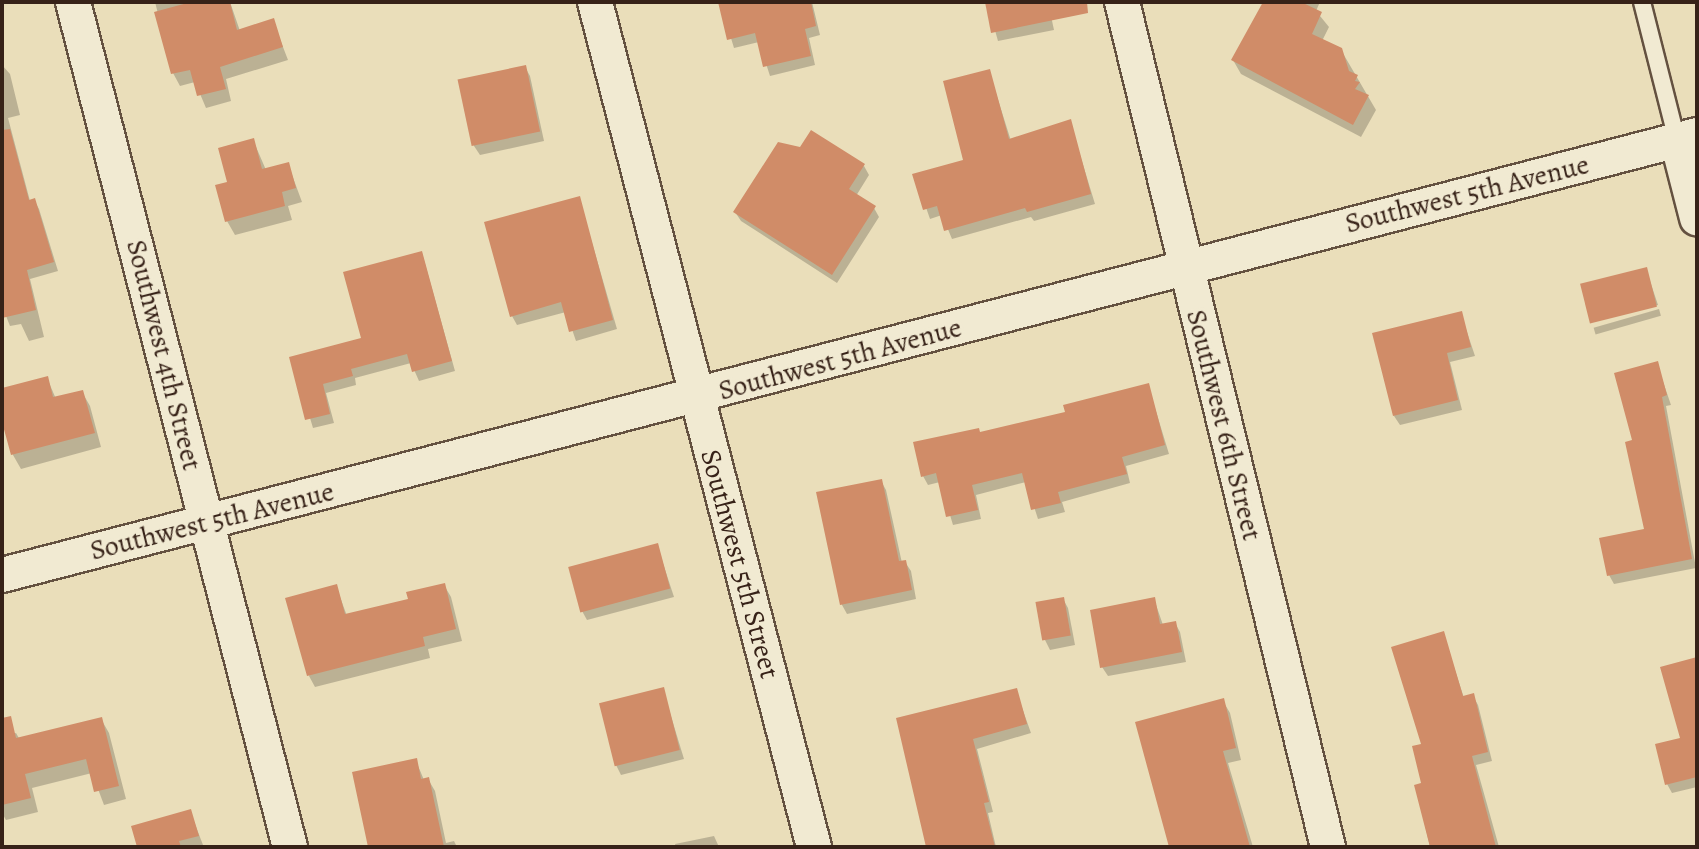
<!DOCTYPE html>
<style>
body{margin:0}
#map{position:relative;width:1699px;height:849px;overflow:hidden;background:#eadeba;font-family:Alegreya,serif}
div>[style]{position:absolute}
.shadow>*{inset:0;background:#0003;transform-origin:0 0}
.building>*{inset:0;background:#d08c68;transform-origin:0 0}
.roads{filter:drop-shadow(2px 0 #645140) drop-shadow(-2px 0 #645140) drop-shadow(0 2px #645140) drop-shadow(0 -2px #645140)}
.lane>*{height:16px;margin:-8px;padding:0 8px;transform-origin:8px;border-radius:8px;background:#f1ead2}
.street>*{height:34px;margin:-17px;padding:0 17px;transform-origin:17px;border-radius:17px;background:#f1ead2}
span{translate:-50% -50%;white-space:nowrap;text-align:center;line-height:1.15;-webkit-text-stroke:6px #f1ead2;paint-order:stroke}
.street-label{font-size:28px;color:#372218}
.frame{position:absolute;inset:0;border:4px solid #372218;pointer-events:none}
</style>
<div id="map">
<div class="shadow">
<i style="clip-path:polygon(155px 2px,230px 2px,240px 31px,273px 21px,288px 60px,226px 79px,231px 101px,206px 108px,195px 82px,180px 86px,173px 73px)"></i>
<i style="clip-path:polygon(720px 2px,812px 2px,820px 35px,809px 38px,815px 65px,770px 76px,759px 42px,734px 48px)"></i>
<i style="clip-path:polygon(987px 2px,1048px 2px,1054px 30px,998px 41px)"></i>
<i style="clip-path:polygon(1265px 2px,1320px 2px,1316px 11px,1329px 27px,1322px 41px,1341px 50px,1376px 110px,1361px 137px,1241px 74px,1233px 60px)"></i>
<i style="clip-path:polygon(2px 65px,10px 74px,20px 115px,8px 118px,30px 201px,34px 200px,39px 209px,58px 271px,30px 279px,44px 337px,29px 341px,21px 324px,10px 326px,2px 306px)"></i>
<i style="clip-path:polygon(525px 67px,530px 76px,544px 141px,480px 155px,474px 146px,461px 81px)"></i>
<i style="clip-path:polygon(989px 71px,1011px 141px,1070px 122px,1095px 204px,1034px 221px,1031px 217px,952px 239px,942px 215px,930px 219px,915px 176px,966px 161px)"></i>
<i style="clip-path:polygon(253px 140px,266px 170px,288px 164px,302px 202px,288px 206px,292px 220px,235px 235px,227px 221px,229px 183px)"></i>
<i style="clip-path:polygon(864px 166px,869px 175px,856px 196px,874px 208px,879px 217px,837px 283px,741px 221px,735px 212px)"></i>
<i style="clip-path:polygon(579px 198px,617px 329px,576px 341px,566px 312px,517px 325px,512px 316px)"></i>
<i style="clip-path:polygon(422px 253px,455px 371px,419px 381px,411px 363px,355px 378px,356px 385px,326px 393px,334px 423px,313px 428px,292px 358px,363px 340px)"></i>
<i style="clip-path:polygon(1646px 269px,1658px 305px,1591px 322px)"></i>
<i style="left:1659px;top:309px;width:7px;height:68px;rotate:74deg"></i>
<i style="clip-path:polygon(1461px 314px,1475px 356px,1450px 362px,1462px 410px,1400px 425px,1394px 416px)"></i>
<i style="clip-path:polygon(1657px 364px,1671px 405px,1666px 406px,1696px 568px,1614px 584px,1609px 575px,1646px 530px,1634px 442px)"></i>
<i style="clip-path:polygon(47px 378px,56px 399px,82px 392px,90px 406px,101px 447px,21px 469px,13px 455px,2px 414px,2px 390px)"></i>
<i style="clip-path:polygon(1148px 385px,1169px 454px,1126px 466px,1130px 483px,1062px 502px,1065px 512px,1038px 519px,1026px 482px,976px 495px,981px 519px,953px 525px,940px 482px,928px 485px,923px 476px,980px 434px,1068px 414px)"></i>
<i style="clip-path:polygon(881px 481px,886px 490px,902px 563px,905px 562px,911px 571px,916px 599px,847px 614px,842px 605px,819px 494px)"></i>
<i style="clip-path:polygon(657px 545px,674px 597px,587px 620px,582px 611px)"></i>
<i style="clip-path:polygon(444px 585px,451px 597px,462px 641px,428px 649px,430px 658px,315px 687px,309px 676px,336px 586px,347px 616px,410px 601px)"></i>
<i style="clip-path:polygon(1063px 599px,1068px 608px,1075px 645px,1050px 650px,1045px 640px)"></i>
<i style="clip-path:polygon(1154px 599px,1163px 625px,1175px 623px,1180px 632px,1186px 662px,1108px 676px,1102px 667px)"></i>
<i style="clip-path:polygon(1443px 633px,1464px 698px,1473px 696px,1478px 705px,1492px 761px,1476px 765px,1499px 847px,1430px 847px,1416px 786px,1424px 784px,1423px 745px)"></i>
<i style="clip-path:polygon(1697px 659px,1697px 787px,1672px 793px,1667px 784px,1682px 739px)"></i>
<i style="clip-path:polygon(663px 690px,684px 759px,621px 775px,616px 765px)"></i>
<i style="clip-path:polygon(1016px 691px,1031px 733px,977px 749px,993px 812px,988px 813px,996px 847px,929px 847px,898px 720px)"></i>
<i style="clip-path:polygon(1223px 701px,1230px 713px,1241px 760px,1228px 763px,1253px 847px,1172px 847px)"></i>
<i style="clip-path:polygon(101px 719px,109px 733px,126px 799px,104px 805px,92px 773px,32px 788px,38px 812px,6px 820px,2px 813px,2px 737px,16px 733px,20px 740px)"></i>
<i style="clip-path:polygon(416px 761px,424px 780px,428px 779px,435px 791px,446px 843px,454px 841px,457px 847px,413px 847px)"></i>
<i style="clip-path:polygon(190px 811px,203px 845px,139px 847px)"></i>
<i style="clip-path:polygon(714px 836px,719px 847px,676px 847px,675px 844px)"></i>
</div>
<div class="building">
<i style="clip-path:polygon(191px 2px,230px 2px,237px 30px,274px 18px,283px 47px,220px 67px,226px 89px,197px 96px,190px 70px,171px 74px,154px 12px)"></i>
<i style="clip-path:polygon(718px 2px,811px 2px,816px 26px,805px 29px,811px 56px,763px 67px,755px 33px,727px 40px)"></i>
<i style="clip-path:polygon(985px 2px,1087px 2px,1088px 13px,991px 33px)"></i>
<i style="clip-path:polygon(1263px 2px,1301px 2px,1322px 12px,1312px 34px,1342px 48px,1349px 71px,1358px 75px,1355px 81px,1360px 82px,1355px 89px,1369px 95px,1353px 125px,1231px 60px)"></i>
<i style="left:526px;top:65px;width:68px;height:70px;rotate:78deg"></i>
<i style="clip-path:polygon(990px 69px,1009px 139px,1071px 119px,1091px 194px,1027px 212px,1025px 208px,944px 231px,937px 206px,923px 210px,912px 174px,963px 160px,943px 81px)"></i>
<i style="clip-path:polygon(10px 129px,29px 200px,35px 198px,54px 262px,27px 270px,36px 310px,2px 318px,2px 130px)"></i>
<i style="clip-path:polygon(811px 130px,865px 164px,849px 189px,876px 206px,832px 275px,733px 212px,778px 142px,800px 147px)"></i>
<i style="clip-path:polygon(254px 138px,262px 169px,289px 162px,296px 188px,282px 192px,285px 206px,225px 222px,215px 185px,227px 182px,218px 148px)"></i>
<i style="clip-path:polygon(580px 196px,613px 320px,569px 332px,561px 302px,510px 317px,484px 222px)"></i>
<i style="clip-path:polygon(422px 251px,452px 361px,412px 372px,407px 354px,351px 369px,353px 376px,323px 384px,330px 414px,305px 420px,289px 357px,361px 338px,343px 272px)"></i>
<i style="left:1647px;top:267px;width:41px;height:69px;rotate:76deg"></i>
<i style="clip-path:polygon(1462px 311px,1471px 347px,1447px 353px,1458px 400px,1393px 416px,1372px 333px)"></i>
<i style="clip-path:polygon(1658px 361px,1667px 395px,1662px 397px,1692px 559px,1607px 576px,1599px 538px,1644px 529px,1625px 442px,1632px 440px,1614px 373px)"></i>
<i style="clip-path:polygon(48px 376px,53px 397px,83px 390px,95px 433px,11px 455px,2px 422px,2px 388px)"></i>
<i style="clip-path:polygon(1149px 383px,1165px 445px,1122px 457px,1127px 474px,1058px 492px,1061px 503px,1031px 510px,1022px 473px,972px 485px,978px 510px,946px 517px,936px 473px,921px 477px,913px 442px,979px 428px,980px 432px,1065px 412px,1063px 405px)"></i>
<i style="clip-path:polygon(882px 479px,899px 561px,906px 560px,912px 590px,840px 605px,816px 492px)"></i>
<i style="left:658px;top:543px;width:47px;height:93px;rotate:75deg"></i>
<i style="clip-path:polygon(445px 583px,456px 629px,423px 637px,425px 646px,307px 676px,285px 598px,337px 584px,345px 614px,408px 599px,406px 592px)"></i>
<i style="left:1064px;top:597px;width:39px;height:29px;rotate:80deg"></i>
<i style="clip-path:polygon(1155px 597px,1160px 624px,1176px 621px,1182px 652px,1100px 668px,1090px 610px)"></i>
<i style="clip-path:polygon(1444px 631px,1463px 696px,1474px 693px,1488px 752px,1472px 756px,1496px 847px,1430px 847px,1414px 785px,1421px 783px,1412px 746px,1421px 744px,1391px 647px)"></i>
<i style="clip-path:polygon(1697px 657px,1697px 777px,1665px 785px,1655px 744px,1680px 738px,1660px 667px)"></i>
<i style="left:664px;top:687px;width:65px;height:67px;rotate:76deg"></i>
<i style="clip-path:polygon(1017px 688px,1027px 724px,973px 739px,989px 802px,984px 803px,995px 847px,926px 847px,896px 718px)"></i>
<i style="clip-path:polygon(1224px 698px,1236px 748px,1223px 751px,1250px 847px,1169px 847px,1135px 722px)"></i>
<i style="clip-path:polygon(11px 716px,16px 738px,102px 717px,119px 786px,94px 792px,86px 759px,25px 774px,31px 798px,2px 805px,2px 718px)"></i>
<i style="clip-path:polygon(417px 758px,421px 779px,429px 777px,444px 847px,368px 847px,352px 772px)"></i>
<i style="clip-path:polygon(191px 809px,199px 836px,179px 841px,181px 847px,137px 847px,131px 826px)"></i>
</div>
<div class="roads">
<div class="lane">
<i style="left:1642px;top:2px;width:142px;rotate:75.8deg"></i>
</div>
<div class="street">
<i style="left:73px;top:2px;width:872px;rotate:75.6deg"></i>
<i style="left:595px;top:2px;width:873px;rotate:75.47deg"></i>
<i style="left:1122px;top:2px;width:870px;rotate:76.3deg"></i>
<i style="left:1677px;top:140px;width:81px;rotate:75.6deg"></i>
<i style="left:2px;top:575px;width:1751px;rotate:-14.55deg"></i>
</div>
</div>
<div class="street-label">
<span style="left:1467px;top:194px;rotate:-14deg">Southwest 5th Avenue</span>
<span style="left:164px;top:355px;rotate:76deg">Southwest 4th Street</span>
<span style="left:840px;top:359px;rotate:-15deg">Southwest 5th Avenue</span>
<span style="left:1224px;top:425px;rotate:76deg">Southwest 6th Street</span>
<span style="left:212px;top:521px;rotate:-14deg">Southwest 5th Avenue</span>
<span style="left:740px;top:564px;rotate:75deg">Southwest 5th Street</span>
</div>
<div class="frame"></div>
</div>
